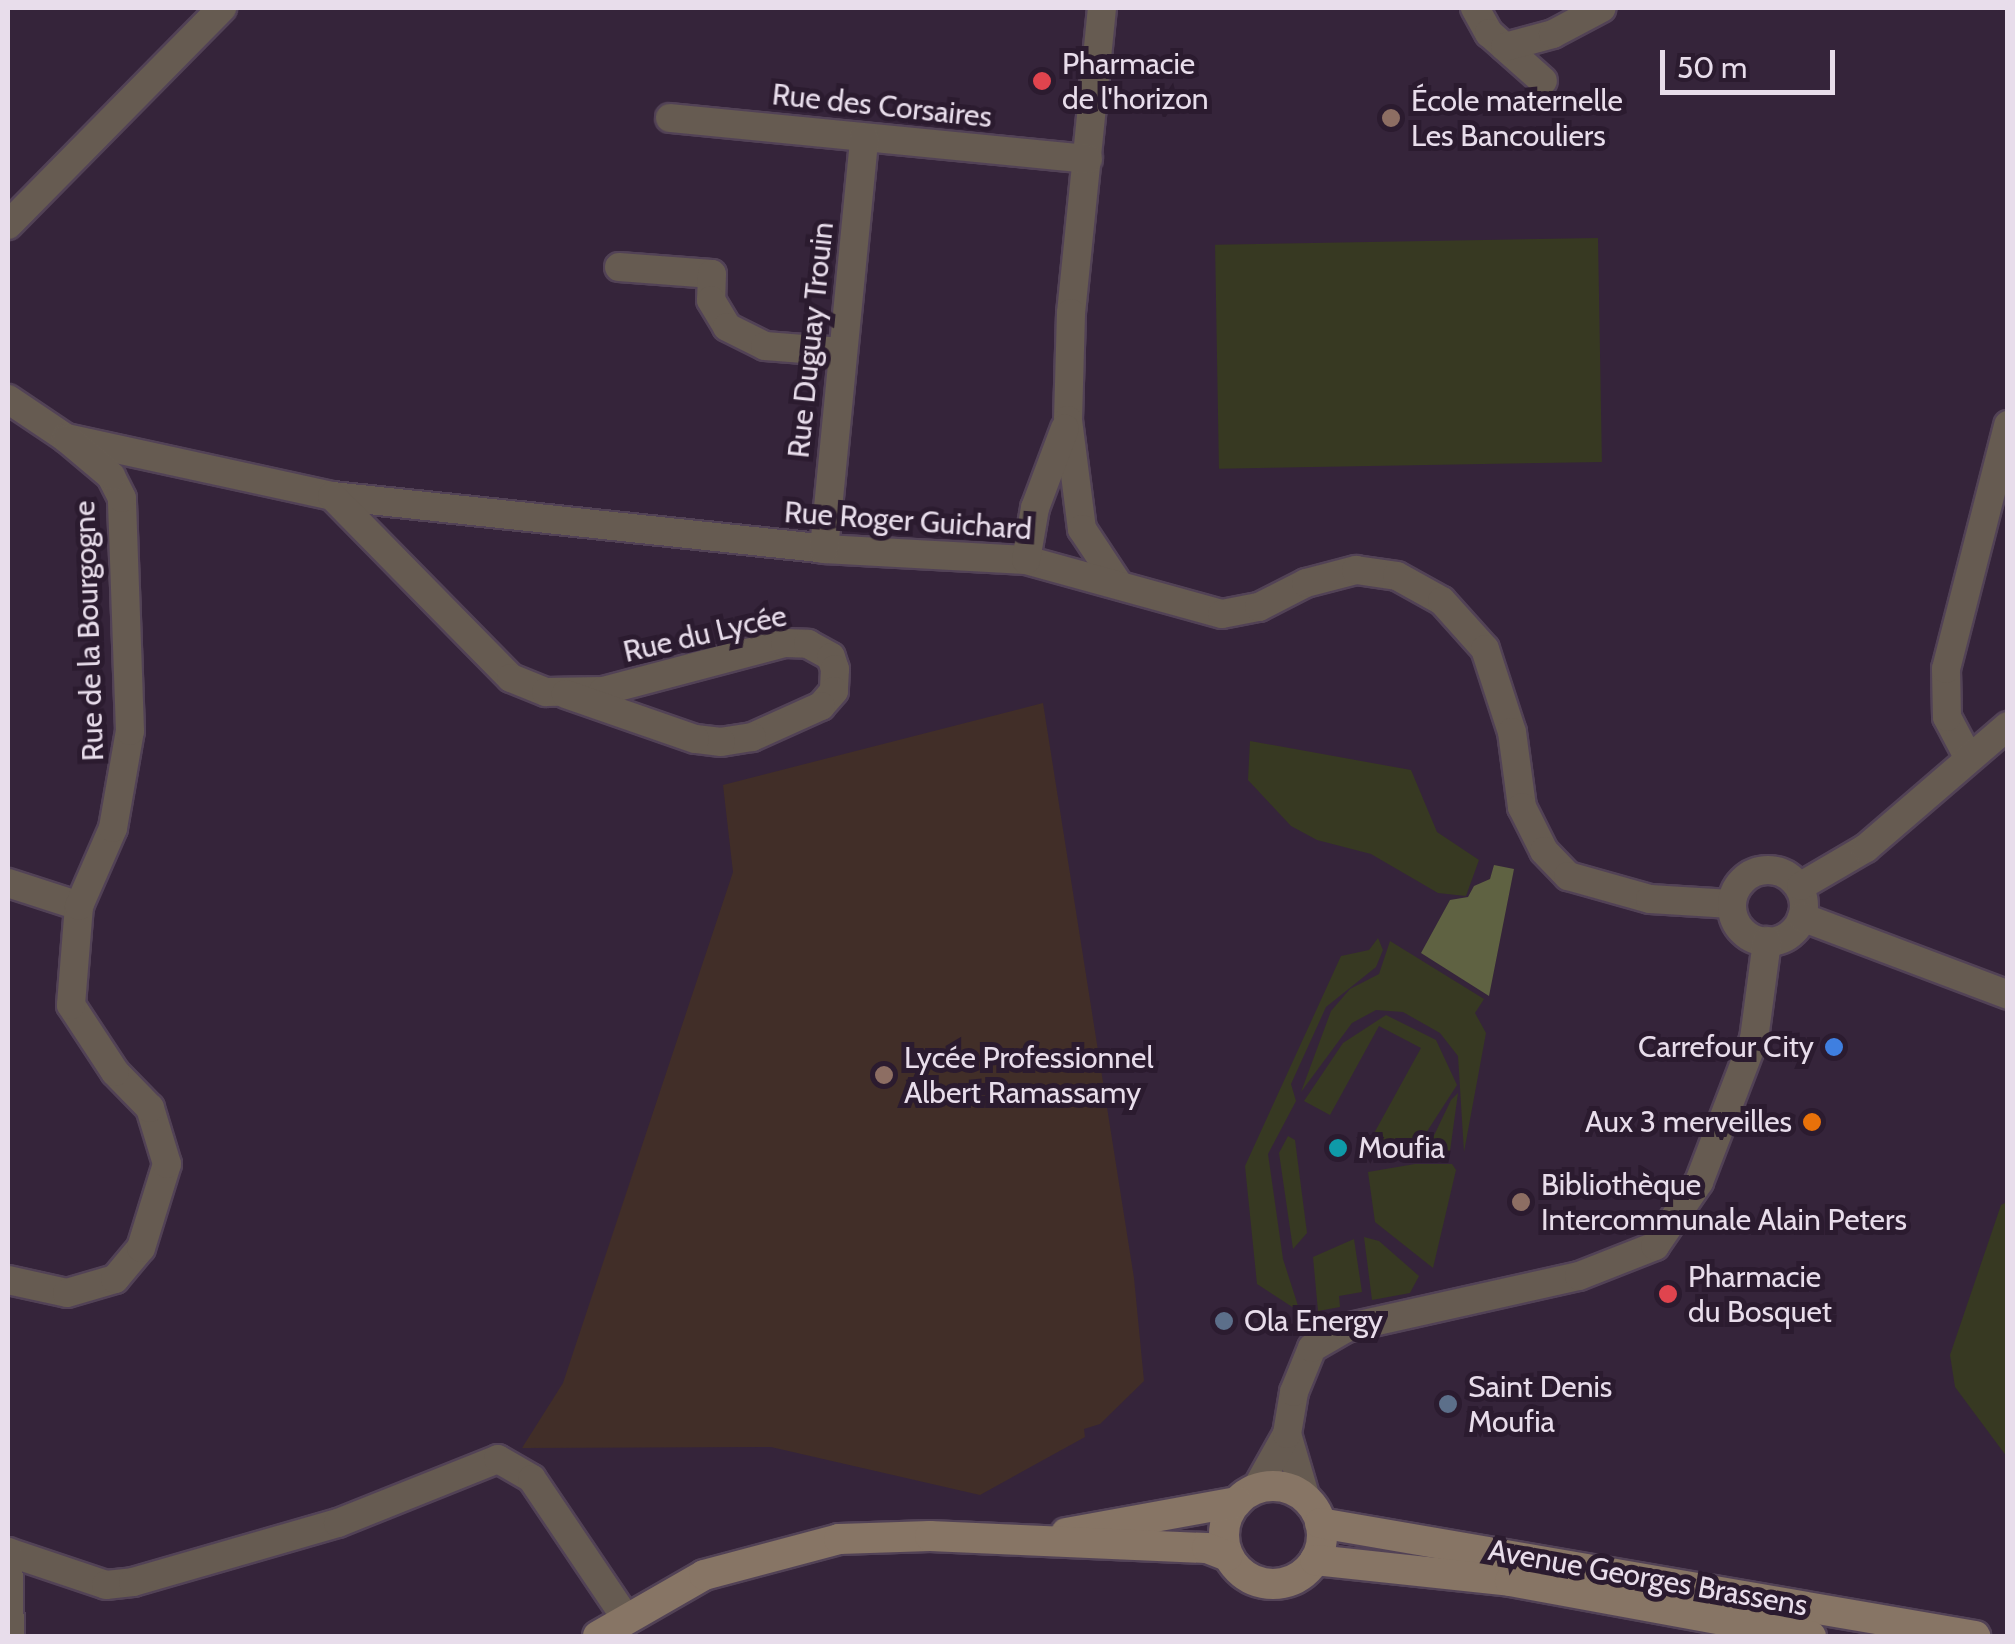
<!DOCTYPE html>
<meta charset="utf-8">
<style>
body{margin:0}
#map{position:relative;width:2015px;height:1644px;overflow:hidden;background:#35243a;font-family:Cabin,sans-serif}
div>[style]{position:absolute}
.education>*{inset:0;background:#412e28}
.green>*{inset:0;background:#373922;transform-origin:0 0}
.forest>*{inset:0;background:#5f6242}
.roads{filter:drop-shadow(2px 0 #524256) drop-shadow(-2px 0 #524256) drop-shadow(0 2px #524256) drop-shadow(0 -2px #524256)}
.street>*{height:28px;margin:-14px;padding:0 14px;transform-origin:14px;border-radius:14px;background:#665b51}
.street>.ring{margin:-14px;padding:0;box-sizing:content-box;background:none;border:28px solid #665b51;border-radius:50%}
.secondary>*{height:30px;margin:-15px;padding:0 15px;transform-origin:15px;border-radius:15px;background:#877565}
.secondary>.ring{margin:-15px;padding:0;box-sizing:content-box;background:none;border:30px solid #877565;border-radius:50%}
.dots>*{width:28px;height:28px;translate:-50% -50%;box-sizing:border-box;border:5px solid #2b1b2f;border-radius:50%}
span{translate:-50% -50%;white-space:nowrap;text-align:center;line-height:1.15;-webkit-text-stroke:10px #2b1b2f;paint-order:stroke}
.poi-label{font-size:30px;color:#e8ddeb}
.left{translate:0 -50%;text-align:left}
.right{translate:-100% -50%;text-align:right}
.street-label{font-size:30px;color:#e8ddeb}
.frame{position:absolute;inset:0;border:10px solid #e8ddeb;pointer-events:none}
.scale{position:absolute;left:1660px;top:50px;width:175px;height:45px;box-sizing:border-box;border:5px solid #e8ddeb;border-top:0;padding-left:12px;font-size:30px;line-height:35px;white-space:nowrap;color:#e8ddeb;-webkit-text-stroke:8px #2b1b2f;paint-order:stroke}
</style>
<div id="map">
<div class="education">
<i style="clip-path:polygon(1043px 703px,1134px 1278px,1144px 1381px,1100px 1424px,1084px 1429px,1085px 1437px,980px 1495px,771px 1447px,522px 1448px,563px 1383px,733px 872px,723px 785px)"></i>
</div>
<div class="green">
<i style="left:1598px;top:238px;width:224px;height:383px;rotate:89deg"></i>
<i style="clip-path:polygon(1250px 741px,1411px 770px,1437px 832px,1479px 860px,1466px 896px,1438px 893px,1371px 854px,1317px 840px,1291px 826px,1248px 780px)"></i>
<i style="clip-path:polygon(1378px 938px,1383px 950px,1376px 967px,1326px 1007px,1291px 1084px,1296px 1101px,1268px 1154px,1283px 1259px,1300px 1312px,1257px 1284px,1245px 1166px,1341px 956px,1369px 950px)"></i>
<i style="clip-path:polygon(1390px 941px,1484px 999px,1475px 1013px,1486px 1033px,1464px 1152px,1458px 1056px,1440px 1033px,1403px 1012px,1376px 1010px,1352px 1023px,1301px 1092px,1331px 1011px,1350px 989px,1379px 974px)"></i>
<i style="clip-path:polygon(1386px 1015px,1436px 1040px,1457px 1085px,1415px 1150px,1378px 1155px,1383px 1144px,1372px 1137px,1421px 1048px,1379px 1026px,1330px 1115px,1304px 1101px,1343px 1043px)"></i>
<i style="clip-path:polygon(1458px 1093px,1450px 1151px,1427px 1150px,1451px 1100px)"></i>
<i style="clip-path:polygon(1288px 1136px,1295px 1140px,1307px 1233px,1293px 1249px,1279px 1153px)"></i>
<i style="clip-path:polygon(1415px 1164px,1452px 1164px,1456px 1170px,1433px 1268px,1375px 1222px,1368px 1172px)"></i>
<i style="clip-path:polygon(2007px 1202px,2007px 1457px,1955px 1387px,1950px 1355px,2001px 1205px)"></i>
<i style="clip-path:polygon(1364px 1237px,1379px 1241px,1419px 1276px,1410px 1293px,1372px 1300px)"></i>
<i style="clip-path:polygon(1354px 1239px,1362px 1292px,1339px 1296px,1340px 1307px,1318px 1311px,1313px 1257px)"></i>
</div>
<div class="forest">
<i style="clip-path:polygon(1494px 865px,1514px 869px,1489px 996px,1421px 953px,1450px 900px,1468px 897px,1474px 886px,1490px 879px)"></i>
</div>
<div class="roads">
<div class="street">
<i style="left:1102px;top:8px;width:307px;rotate:95.8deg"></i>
<i style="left:1071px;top:313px;width:107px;rotate:91.6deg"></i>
<i style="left:1068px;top:420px;width:110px;rotate:82.7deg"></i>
<i style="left:1082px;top:529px;width:67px;rotate:56.5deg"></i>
<i style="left:1475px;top:8px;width:29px;rotate:61deg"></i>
<i style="left:1489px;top:33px;width:72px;rotate:41.6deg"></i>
<i style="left:1505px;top:47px;width:50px;rotate:-15.2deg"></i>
<i style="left:1553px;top:34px;width:55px;rotate:-28deg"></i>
<i style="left:670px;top:118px;width:420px;rotate:5.6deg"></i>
<i style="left:8px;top:225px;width:305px;rotate:-45.4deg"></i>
<i style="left:619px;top:267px;width:93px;rotate:4.3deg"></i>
<i style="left:712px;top:274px;width:26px;rotate:92deg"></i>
<i style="left:711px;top:300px;width:31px;rotate:59deg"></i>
<i style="left:727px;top:327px;width:42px;rotate:26.6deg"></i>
<i style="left:765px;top:346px;width:77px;rotate:4.5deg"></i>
<i style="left:8px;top:399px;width:70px;rotate:33.9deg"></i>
<i style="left:66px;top:438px;width:272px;rotate:12.3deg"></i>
<i style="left:332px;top:496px;width:495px;rotate:6.1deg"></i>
<i style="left:824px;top:549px;width:202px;rotate:3.1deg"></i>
<i style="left:1026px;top:560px;width:203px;rotate:15.4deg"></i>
<i style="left:1222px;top:614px;width:38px;rotate:-11deg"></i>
<i style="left:1259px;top:607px;width:53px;rotate:-27.1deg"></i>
<i style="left:1306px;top:583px;width:52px;rotate:-14.6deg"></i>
<i style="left:1356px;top:570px;width:41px;rotate:8.3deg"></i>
<i style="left:1397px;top:576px;width:51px;rotate:29.1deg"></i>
<i style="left:1442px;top:601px;width:64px;rotate:48.1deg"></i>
<i style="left:1485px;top:649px;width:87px;rotate:72deg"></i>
<i style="left:1512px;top:732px;width:76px;rotate:82.4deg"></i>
<i style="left:1522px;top:807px;width:49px;rotate:63.4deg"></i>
<i style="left:1544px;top:851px;width:35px;rotate:46deg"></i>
<i style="left:1568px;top:876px;width:85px;rotate:15.7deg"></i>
<i style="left:1650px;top:899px;width:81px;rotate:3.5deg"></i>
<i style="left:332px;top:496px;width:255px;rotate:45.5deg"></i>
<i style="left:511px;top:678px;width:38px;rotate:22deg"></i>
<i style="left:546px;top:692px;width:57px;rotate:-1deg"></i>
<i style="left:603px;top:691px;width:188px;rotate:-14.8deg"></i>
<i style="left:785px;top:643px;width:23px;rotate:2deg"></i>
<i style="left:808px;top:644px;width:26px;rotate:29deg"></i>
<i style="left:831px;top:657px;width:13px;rotate:72deg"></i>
<i style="left:835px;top:669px;width:22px;rotate:93deg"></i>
<i style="left:834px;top:691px;width:20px;rotate:131deg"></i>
<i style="left:821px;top:706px;width:76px;rotate:155.8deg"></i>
<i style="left:752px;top:737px;width:31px;rotate:171deg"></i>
<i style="left:721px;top:742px;width:26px;rotate:-173deg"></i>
<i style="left:695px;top:739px;width:137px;rotate:-160.8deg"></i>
<i style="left:824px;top:549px;width:413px;rotate:-84.4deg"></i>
<i style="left:1026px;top:560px;width:53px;rotate:-80.2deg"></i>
<i style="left:1035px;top:508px;width:85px;rotate:-69.4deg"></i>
<i style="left:1967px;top:755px;width:43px;rotate:-117.8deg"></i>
<i style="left:1947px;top:717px;width:48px;rotate:-91.2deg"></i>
<i style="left:1946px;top:669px;width:252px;rotate:-75.7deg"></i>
<i class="ring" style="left:1732px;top:870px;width:44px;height:44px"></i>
<i style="left:8px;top:883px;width:75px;rotate:17.9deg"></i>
<i style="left:1801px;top:886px;width:75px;rotate:-30.3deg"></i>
<i style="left:1866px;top:848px;width:187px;rotate:-40.7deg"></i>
<i style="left:1802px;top:917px;width:220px;rotate:20.7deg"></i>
<i style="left:8px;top:1280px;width:60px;rotate:12.4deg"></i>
<i style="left:67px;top:1293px;width:50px;rotate:-16.3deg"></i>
<i style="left:115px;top:1279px;width:40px;rotate:-50deg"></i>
<i style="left:141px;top:1248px;width:88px;rotate:-72.8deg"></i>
<i style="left:167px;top:1164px;width:59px;rotate:-106.9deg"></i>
<i style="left:150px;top:1108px;width:50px;rotate:-134.2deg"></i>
<i style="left:115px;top:1072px;width:80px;rotate:-123.3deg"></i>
<i style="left:71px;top:1005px;width:99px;rotate:-85.4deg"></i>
<i style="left:79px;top:906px;width:85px;rotate:-66.4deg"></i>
<i style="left:113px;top:828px;width:98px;rotate:-80.1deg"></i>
<i style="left:130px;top:731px;width:233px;rotate:-92deg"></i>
<i style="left:122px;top:498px;width:25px;rotate:-117deg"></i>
<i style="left:111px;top:476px;width:57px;rotate:-139.9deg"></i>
<i style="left:1287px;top:1434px;width:68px;rotate:73.7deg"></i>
<i style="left:1256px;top:1489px;width:63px;rotate:-60.6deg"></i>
<i style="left:1287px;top:1434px;width:43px;rotate:-80.5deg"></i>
<i style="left:1294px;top:1392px;width:48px;rotate:-67.8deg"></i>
<i style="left:1312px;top:1348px;width:39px;rotate:-30deg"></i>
<i style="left:1346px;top:1328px;width:239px;rotate:-12.6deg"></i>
<i style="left:1579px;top:1276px;width:82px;rotate:-21.5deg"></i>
<i style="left:1655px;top:1246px;width:78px;rotate:-55.5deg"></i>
<i style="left:1699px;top:1182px;width:153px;rotate:-69deg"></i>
<i style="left:1754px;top:1039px;width:99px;rotate:-82.4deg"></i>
<i style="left:8px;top:1552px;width:103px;rotate:18.6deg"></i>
<i style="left:106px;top:1585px;width:27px;rotate:-6deg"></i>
<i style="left:133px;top:1582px;width:213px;rotate:-16.1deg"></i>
<i style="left:338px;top:1523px;width:172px;rotate:-21.8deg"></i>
<i style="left:498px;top:1459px;width:39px;rotate:30deg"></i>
<i style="left:532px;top:1479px;width:166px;rotate:56deg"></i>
<i style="left:8px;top:1552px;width:84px;rotate:88.6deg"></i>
</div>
<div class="secondary">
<i class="ring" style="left:1224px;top:1486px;width:68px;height:68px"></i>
<i style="left:1320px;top:1523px;width:665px;rotate:9.79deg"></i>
<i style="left:1066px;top:1533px;width:174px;rotate:-10.3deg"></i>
<i style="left:1315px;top:1560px;width:196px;rotate:6.1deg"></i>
<i style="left:1510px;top:1581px;width:306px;rotate:10.4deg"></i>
<i style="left:598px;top:1636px;width:122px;rotate:-29.9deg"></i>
<i style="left:704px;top:1575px;width:140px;rotate:-14.9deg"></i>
<i style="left:839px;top:1539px;width:91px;rotate:-1.9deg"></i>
<i style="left:930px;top:1536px;width:277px;rotate:2.5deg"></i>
<i style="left:1207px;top:1548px;width:22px;rotate:21deg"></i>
</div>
</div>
<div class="dots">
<i style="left:1042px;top:81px;background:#e0444e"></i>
<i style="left:1391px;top:118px;background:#8d6e63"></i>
<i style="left:1834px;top:1047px;background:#3f7fe0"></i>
<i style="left:884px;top:1075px;background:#8d6e63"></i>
<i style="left:1812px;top:1122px;background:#e8710a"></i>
<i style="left:1338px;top:1148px;background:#0f9aa8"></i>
<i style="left:1521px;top:1202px;background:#8d6e63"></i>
<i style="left:1668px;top:1294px;background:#e0444e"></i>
<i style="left:1224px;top:1321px;background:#5c6f8a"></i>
<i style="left:1448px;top:1404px;background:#5c6f8a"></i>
</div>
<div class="poi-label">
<span class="left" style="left:1062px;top:81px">Pharmacie<br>de l'horizon</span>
<span class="left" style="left:1411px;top:118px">École maternelle<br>Les Bancouliers</span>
<span class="right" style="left:1814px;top:1047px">Carrefour City</span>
<span class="left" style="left:904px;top:1075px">Lycée Professionnel<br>Albert Ramassamy</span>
<span class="right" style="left:1792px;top:1122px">Aux 3 merveilles</span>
<span class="left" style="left:1358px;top:1148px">Moufia</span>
<span class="left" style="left:1541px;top:1202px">Bibliothèque<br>Intercommunale Alain Peters</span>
<span class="left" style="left:1688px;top:1294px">Pharmacie<br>du Bosquet</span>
<span class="left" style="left:1244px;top:1321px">Ola Energy</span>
<span class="left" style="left:1468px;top:1404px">Saint Denis<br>Moufia</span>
</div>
<div class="street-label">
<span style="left:882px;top:106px;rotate:6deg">Rue des Corsaires</span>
<span style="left:811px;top:340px;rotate:-84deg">Rue Duguay Trouin</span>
<span style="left:908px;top:521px;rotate:4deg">Rue Roger Guichard</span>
<span style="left:89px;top:631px;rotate:-92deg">Rue de la Bourgogne</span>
<span style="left:705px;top:634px;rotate:-13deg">Rue du Lycée</span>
<span style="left:1648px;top:1578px;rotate:10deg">Avenue Georges Brassens</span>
</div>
<div class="frame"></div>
<div class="scale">50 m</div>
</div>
